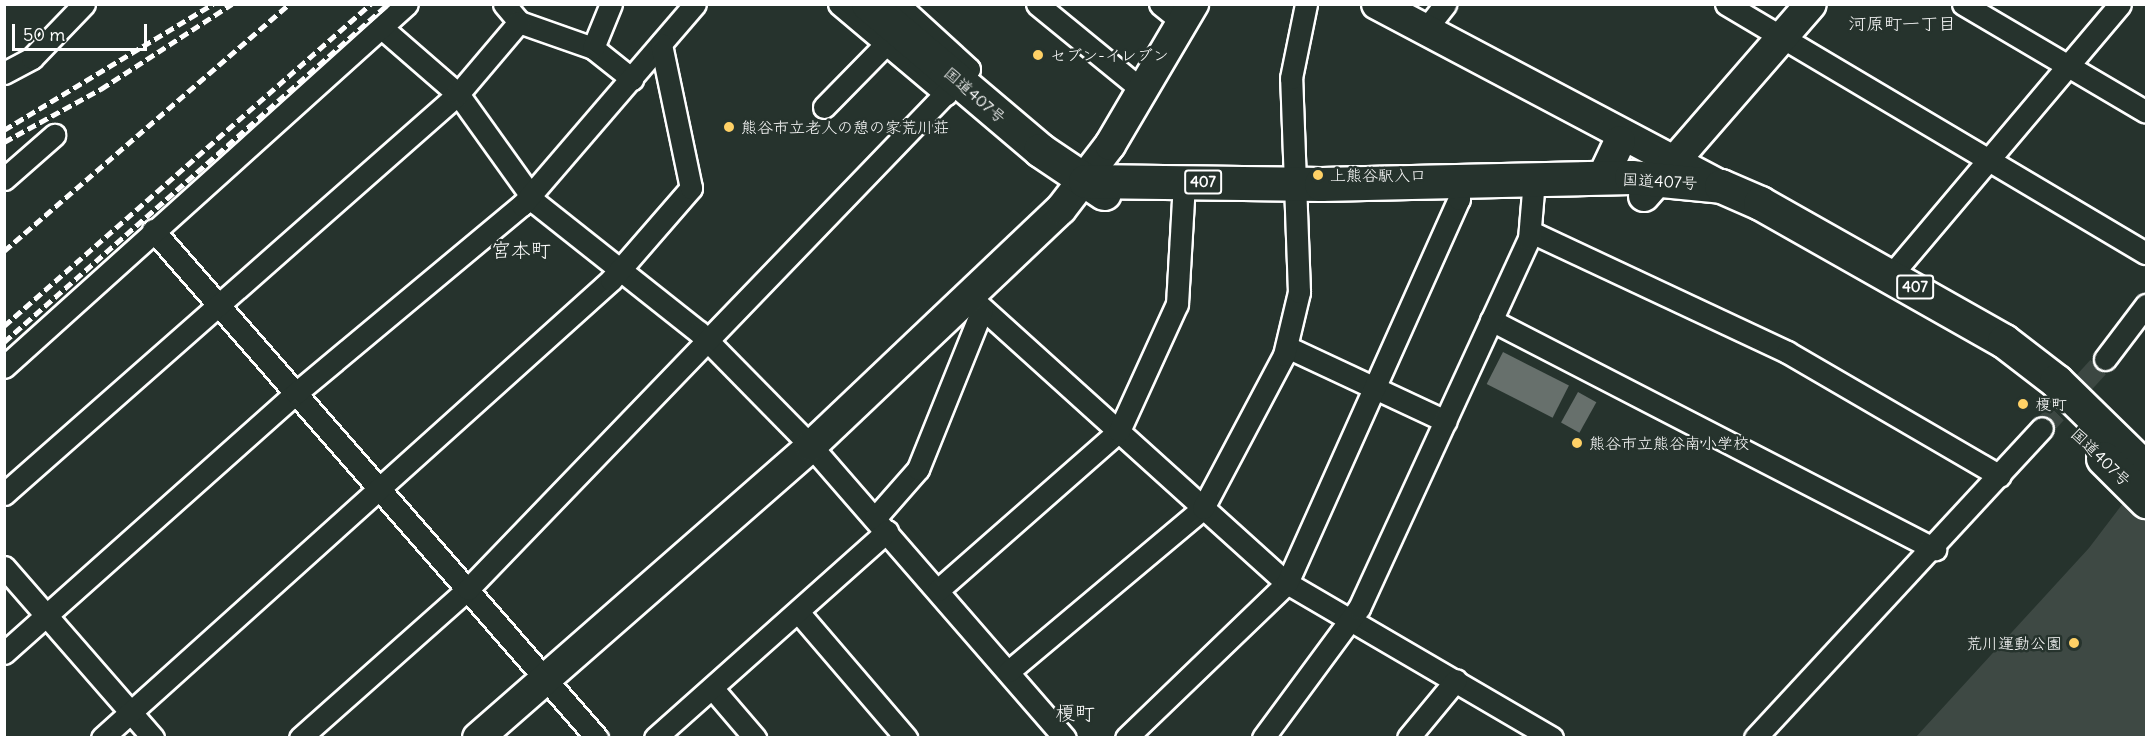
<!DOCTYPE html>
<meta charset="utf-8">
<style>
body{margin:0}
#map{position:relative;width:2151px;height:742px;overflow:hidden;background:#26332d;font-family:Delius,"Klee One",sans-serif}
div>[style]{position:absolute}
.green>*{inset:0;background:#3e4944}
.water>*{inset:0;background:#67706c;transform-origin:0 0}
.street-tunnel>*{height:21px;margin-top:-10.5px;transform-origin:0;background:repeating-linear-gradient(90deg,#3c4742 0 21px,transparent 0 31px)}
.roads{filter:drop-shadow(2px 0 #fff) drop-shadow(-2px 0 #fff) drop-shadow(0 2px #fff) drop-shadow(0 -2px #fff)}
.street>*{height:21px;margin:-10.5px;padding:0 10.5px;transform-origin:10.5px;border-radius:10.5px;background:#26332d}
.secondary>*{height:30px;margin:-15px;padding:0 15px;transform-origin:15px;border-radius:15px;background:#26332d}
.highway>*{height:33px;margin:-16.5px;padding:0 16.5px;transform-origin:16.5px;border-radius:16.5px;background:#26332d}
.rail>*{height:4.5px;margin-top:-2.25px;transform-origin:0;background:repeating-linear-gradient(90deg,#fff 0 9px,transparent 0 13.5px)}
.dots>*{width:16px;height:16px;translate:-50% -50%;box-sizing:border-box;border:3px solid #26332d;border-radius:50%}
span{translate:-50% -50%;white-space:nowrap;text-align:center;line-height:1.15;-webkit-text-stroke:5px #26332d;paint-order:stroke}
.shield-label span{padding:2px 4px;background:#26332d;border:2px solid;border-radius:4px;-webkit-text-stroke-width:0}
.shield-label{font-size:15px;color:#fff;font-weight:700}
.poi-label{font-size:16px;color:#fff}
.left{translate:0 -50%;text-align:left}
.right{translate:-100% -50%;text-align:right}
.street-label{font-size:16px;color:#fff}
.neighbourhood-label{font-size:18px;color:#fff}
.quarter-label{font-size:20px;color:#fff}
.frame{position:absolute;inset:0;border:6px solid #fff;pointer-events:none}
.scale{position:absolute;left:12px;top:24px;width:135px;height:27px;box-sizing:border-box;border:3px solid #fff;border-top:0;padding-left:8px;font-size:18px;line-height:21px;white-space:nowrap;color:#fff;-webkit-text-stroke:4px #26332d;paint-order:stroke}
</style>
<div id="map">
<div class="green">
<i style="clip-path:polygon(2146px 473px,2146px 737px,1915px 738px,2089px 548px)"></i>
</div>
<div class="water">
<i style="left:1503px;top:352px;width:74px;height:36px;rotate:27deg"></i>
<i style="left:1578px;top:392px;width:21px;height:35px;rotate:29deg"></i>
</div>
<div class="street-tunnel">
<i style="left:2042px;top:428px;width:93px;rotate:-47.6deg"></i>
</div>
<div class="roads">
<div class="street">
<i style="left:504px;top:4px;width:23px;rotate:50deg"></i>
<i style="left:519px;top:22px;width:78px;rotate:19.4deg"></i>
<i style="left:593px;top:48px;width:50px;rotate:38.5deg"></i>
<i style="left:839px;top:4px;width:140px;rotate:40.1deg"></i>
<i style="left:1037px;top:4px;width:136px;rotate:39.3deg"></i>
<i style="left:1160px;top:4px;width:28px;rotate:39deg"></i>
<i style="left:1726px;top:4px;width:488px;rotate:30.7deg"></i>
<i style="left:1963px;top:4px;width:212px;rotate:30.5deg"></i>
<i style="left:382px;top:28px;width:101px;rotate:41deg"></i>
<i style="left:458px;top:94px;width:134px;rotate:54.4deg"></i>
<i style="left:536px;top:203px;width:208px;rotate:38.4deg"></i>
<i style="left:699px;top:332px;width:160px;rotate:45.5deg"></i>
<i style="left:811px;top:446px;width:387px;rotate:49deg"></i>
<i style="left:1425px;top:30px;width:33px;rotate:-52deg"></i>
<i style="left:593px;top:48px;width:48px;rotate:-67.8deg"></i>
<i style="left:4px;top:73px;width:32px;rotate:-28deg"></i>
<i style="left:32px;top:58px;width:75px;rotate:-46.1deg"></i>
<i style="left:824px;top:107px;width:88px;rotate:-45.5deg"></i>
<i style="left:4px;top:179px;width:67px;rotate:-41.3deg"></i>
<i style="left:153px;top:230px;width:675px;rotate:48.85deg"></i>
<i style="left:1531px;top:232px;width:283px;rotate:25.1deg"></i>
<i style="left:1787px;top:352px;width:246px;rotate:30.2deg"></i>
<i style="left:1892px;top:274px;width:353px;rotate:-49.8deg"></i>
<i style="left:970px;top:297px;width:427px;rotate:42.1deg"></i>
<i style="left:1287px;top:583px;width:307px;rotate:30.3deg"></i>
<i style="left:1491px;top:320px;width:500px;rotate:27.3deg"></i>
<i style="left:1287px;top:347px;width:175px;rotate:25deg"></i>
<i style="left:2105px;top:359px;width:68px;rotate:-52.8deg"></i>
<i style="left:4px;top:367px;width:542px;rotate:-42.01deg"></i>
<i style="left:4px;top:494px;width:605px;rotate:-41.38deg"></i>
<i style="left:458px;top:94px;width:94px;rotate:-49.7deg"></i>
<i style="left:875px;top:518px;width:65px;rotate:-48.7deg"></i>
<i style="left:918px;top:469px;width:171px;rotate:-68.1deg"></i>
<i style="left:4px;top:567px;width:227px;rotate:48.9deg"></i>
<i style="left:938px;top:590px;width:241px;rotate:-41.3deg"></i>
<i style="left:1119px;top:431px;width:140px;rotate:-65.5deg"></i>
<i style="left:1177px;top:304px;width:122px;rotate:-86.7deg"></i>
<i style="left:799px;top:613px;width:165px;rotate:49.4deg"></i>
<i style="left:4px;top:653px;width:391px;rotate:-41.7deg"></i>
<i style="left:296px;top:393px;width:294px;rotate:-39.8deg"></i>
<i style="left:522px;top:205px;width:265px;rotate:-49.3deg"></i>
<i style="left:1009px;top:671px;width:253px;rotate:-40deg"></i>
<i style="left:1203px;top:508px;width:173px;rotate:-62.1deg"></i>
<i style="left:1284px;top:355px;width:65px;rotate:-76.6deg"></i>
<i style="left:1299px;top:292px;width:214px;rotate:-92.1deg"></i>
<i style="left:1291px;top:78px;width:76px;rotate:-78.5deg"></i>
<i style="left:713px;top:689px;width:65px;rotate:49.4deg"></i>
<i style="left:102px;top:738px;width:685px;rotate:-41.98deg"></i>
<i style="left:611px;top:280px;width:122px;rotate:-49deg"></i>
<i style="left:691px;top:188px;width:147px;rotate:-101.8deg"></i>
<i style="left:300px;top:738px;width:225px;rotate:-41.6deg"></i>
<i style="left:468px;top:589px;width:722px;rotate:-46.07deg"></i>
<i style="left:969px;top:69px;width:96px;rotate:-137.5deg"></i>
<i style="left:655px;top:738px;width:311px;rotate:-41.7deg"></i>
<i style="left:1126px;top:738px;width:223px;rotate:-43.9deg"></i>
<i style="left:1287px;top:583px;width:421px;rotate:-65.9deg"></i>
<i style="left:1459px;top:199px;width:17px;rotate:-90deg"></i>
<i style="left:1263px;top:738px;width:162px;rotate:-53.6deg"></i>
<i style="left:1359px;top:608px;width:406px;rotate:-65.3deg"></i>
<i style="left:1529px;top:239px;width:59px;rotate:-85.2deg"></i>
<i style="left:1408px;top:738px;width:75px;rotate:-50.4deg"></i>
<i style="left:1755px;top:738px;width:422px;rotate:-47.2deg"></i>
</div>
<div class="secondary">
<i style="left:1377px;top:4px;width:389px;rotate:27.9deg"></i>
<i style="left:1602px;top:179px;width:42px;rotate:-64.7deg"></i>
<i style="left:1644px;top:196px;width:254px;rotate:-49deg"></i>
<i style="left:478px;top:738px;width:443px;rotate:-41.2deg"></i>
<i style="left:811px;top:446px;width:344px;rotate:-43.5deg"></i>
<i style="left:1061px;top:209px;width:81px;rotate:-52.6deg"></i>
<i style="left:1110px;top:145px;width:164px;rotate:-59.5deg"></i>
</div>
<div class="highway">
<i style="left:868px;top:4px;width:226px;rotate:40.3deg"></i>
<i style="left:1040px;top:150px;width:77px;rotate:33.9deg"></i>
<i style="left:1085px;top:181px;width:236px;rotate:0.7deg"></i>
<i style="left:1321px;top:184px;width:310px;rotate:-1.3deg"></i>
<i style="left:1631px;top:177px;width:90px;rotate:5.7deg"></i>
<i style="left:1721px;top:186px;width:43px;rotate:23.6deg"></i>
<i style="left:1760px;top:203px;width:280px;rotate:29.5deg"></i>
<i style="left:2004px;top:341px;width:66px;rotate:37.6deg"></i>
<i style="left:2056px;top:381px;width:126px;rotate:44.4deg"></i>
<i style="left:2103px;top:458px;width:61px;rotate:45deg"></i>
</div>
</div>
<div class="rail">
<i style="left:4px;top:130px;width:244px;rotate:-31.1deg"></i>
<i style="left:4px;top:142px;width:111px;rotate:-28.7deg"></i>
<i style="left:101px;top:89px;width:156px;rotate:-33deg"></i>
<i style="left:4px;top:251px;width:377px;rotate:-40.9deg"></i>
<i style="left:4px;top:326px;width:488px;rotate:-41.3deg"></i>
<i style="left:4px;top:342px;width:512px;rotate:-41.35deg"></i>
</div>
<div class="dots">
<i style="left:1038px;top:55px;background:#ffd166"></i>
<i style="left:729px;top:127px;background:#ffd166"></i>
<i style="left:1318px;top:175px;background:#ffd166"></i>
<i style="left:2023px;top:404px;background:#ffd166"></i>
<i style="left:1577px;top:443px;background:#ffd166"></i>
<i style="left:2074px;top:643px;background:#ffd166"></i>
</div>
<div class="shield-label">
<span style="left:1203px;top:182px">407</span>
<span style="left:1915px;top:287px">407</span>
</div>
<div class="poi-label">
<span class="left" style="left:1050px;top:55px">セブン-イレブン</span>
<span class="left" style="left:741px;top:127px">熊谷市立老人の憩の家荒川荘</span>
<span class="left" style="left:1330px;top:175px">上熊谷駅入口</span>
<span class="left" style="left:2035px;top:404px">榎町</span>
<span class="left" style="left:1589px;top:443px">熊谷市立熊谷南小学校</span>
<span class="right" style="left:2062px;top:643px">荒川運動公園</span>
</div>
<div class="street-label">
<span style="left:975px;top:95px;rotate:41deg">国道407号</span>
<span style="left:1660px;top:181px;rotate:3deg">国道407号</span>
<span style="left:2101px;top:457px;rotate:44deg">国道407号</span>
</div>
<div class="neighbourhood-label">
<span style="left:1902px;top:24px">河原町一丁目</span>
</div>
<div class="quarter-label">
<span style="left:521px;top:249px">宮本町</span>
<span style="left:1075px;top:712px">榎町</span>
</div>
<div class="frame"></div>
<div class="scale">50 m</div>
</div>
